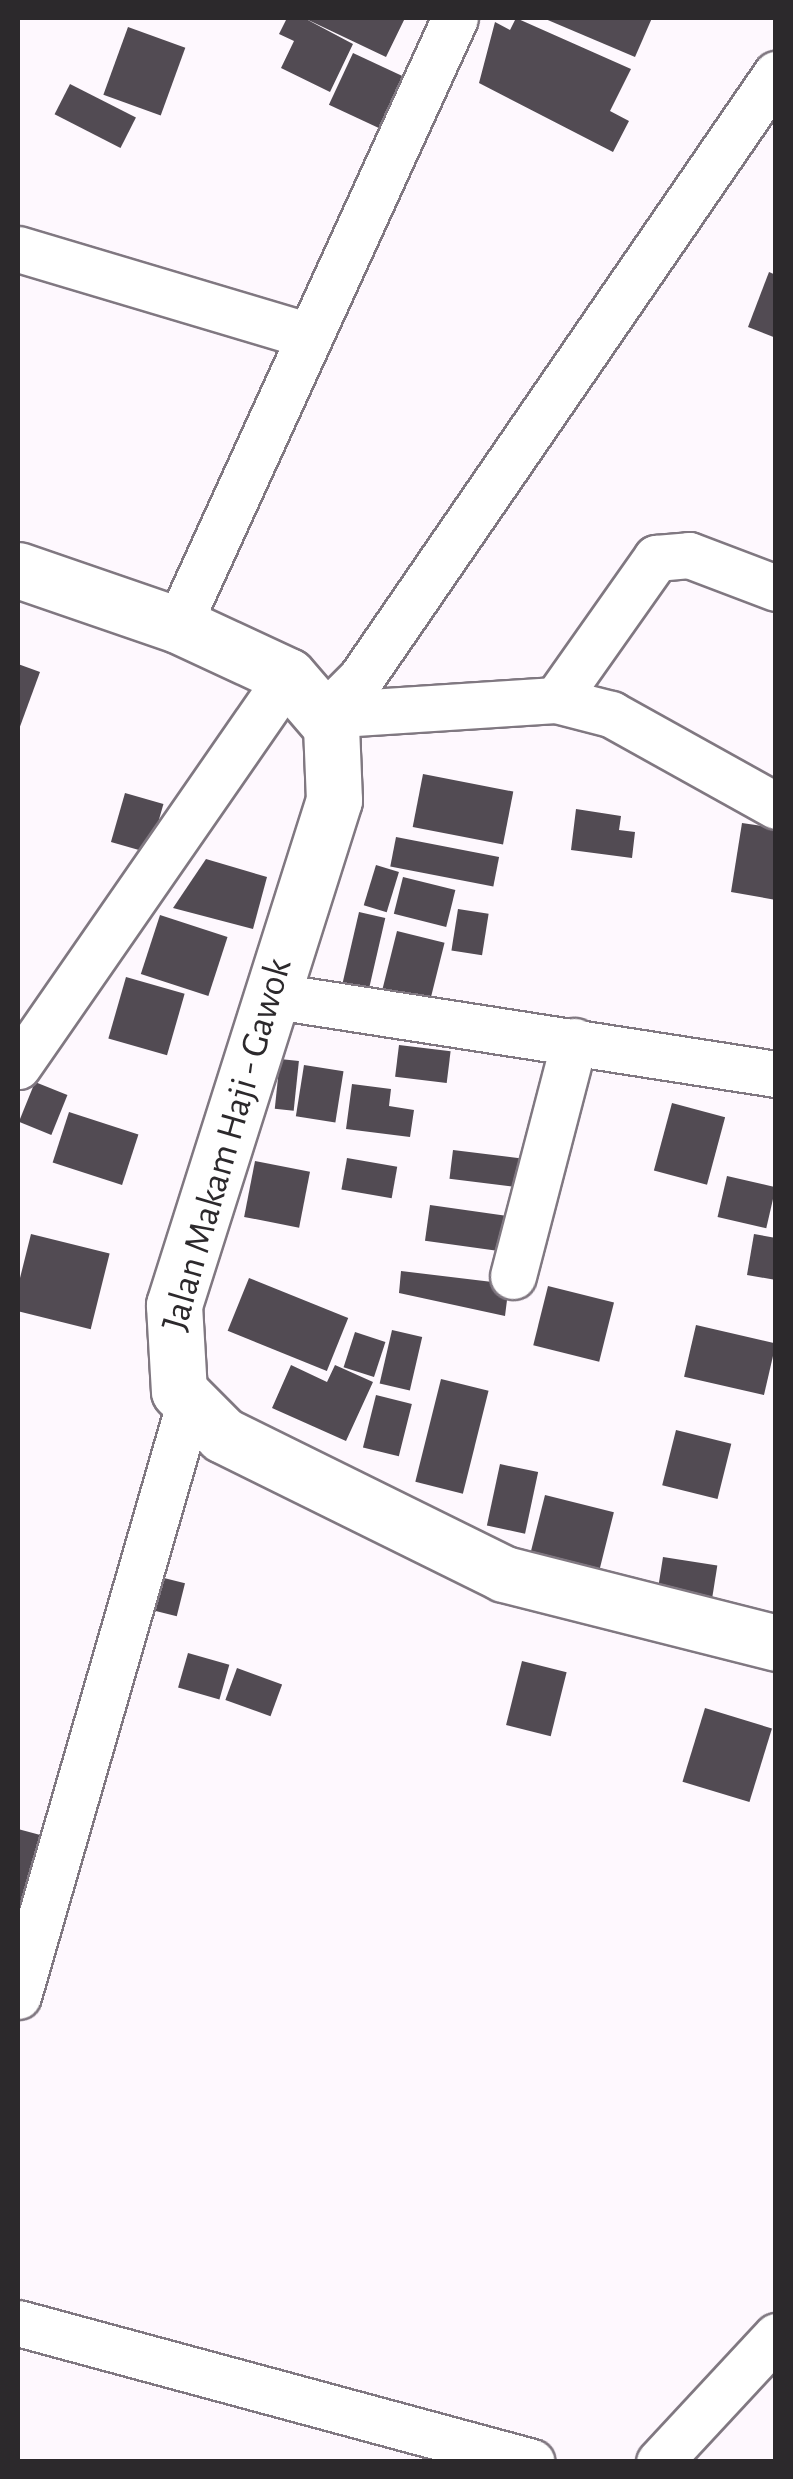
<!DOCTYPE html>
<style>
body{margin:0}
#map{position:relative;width:793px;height:2479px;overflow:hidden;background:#fef8fe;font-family:"Alegreya Sans",sans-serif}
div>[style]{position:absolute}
.building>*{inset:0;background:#524b53;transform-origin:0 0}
.roads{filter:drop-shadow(2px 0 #807881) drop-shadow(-2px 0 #807881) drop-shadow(0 2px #807881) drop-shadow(0 -2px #807881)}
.minor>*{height:45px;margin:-22.5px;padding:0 22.5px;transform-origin:22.5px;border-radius:22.5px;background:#fff}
.tertiary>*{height:55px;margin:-27.5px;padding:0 27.5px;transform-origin:27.5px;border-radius:27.5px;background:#fff}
span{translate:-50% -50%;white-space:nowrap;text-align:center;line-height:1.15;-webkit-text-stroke:10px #fff;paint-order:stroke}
.street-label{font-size:38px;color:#2c292c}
.frame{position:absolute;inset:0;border:20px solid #2c292c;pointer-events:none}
</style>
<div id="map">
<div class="building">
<i style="clip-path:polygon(287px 18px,405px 18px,386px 57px,304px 18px,353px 44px,330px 92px,281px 68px,294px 41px,279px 34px)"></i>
<i style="clip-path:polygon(516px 18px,631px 69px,610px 111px,629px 121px,613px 152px,479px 83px,495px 22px,510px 30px)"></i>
<i style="clip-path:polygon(543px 18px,652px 18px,635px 57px)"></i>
<i style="left:128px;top:27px;width:61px;height:72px;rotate:20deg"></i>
<i style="left:353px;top:53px;width:71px;height:57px;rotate:25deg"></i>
<i style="left:70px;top:84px;width:74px;height:34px;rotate:27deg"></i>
<i style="clip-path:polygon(769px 272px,776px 275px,776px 338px,748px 327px)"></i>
<i style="clip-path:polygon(18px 664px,40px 672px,18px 732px)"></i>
<i style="left:423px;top:774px;width:92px;height:54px;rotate:11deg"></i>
<i style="left:125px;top:793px;width:40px;height:51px;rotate:16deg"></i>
<i style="clip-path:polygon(576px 809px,621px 816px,619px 830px,635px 832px,632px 858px,571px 850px)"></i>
<i style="clip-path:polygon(742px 823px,776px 828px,776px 900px,731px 892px)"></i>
<i style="left:396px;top:837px;width:105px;height:30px;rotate:11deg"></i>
<i style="clip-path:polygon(206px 859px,267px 877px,253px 929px,173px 908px)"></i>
<i style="left:376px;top:865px;width:24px;height:42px;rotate:17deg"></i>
<i style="left:403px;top:877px;width:54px;height:38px;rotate:14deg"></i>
<i style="left:458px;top:909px;width:31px;height:42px;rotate:9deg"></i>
<i style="left:359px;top:912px;width:27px;height:75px;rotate:13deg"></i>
<i style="left:160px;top:915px;width:71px;height:62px;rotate:18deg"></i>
<i style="left:397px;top:931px;width:49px;height:67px;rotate:14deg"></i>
<i style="left:126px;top:977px;width:61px;height:64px;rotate:16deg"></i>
<i style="left:399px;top:1045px;width:52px;height:32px;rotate:7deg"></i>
<i style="left:280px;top:1059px;width:19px;height:50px;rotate:6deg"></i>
<i style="left:304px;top:1065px;width:40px;height:52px;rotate:9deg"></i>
<i style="left:35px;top:1082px;width:35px;height:43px;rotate:22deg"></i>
<i style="clip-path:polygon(352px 1084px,391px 1089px,389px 1106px,414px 1110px,410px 1137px,346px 1129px)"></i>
<i style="left:672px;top:1103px;width:55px;height:70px;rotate:15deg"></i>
<i style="left:69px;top:1112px;width:73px;height:53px;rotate:18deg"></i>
<i style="left:453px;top:1150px;width:79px;height:29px;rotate:7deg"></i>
<i style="left:347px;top:1158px;width:51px;height:32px;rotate:10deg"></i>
<i style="left:255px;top:1161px;width:56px;height:57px;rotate:11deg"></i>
<i style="left:727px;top:1176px;width:50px;height:42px;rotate:13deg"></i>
<i style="left:430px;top:1205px;width:80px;height:36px;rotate:8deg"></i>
<i style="left:31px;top:1234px;width:81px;height:78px;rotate:14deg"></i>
<i style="clip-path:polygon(754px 1234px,776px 1238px,776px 1280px,747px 1275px)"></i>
<i style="clip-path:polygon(401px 1271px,509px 1284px,505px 1316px,399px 1293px)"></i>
<i style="left:249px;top:1278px;width:107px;height:57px;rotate:22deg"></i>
<i style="left:548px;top:1286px;width:68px;height:61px;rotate:14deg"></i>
<i style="left:696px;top:1325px;width:82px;height:53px;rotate:13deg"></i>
<i style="left:392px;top:1330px;width:31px;height:55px;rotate:13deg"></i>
<i style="left:355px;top:1332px;width:32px;height:37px;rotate:18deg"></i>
<i style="clip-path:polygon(291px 1365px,327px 1382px,335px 1365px,373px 1382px,346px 1441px,272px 1408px)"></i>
<i style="left:441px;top:1379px;width:49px;height:106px;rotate:14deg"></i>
<i style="left:376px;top:1395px;width:37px;height:54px;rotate:14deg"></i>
<i style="left:676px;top:1430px;width:57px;height:57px;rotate:14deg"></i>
<i style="left:500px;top:1464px;width:39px;height:63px;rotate:12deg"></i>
<i style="left:545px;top:1495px;width:71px;height:72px;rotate:14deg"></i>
<i style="left:663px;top:1557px;width:55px;height:46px;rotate:9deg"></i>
<i style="left:152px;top:1575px;width:34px;height:34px;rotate:14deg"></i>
<i style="left:188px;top:1653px;width:43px;height:36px;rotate:16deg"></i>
<i style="left:522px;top:1661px;width:46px;height:66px;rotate:14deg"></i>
<i style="left:237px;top:1668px;width:48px;height:34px;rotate:20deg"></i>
<i style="left:705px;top:1708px;width:70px;height:77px;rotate:17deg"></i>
<i style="clip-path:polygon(18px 1829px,44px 1836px,18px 1932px)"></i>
</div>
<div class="roads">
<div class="minor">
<i style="left:18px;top:249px;width:304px;rotate:16.6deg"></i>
<i style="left:178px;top:625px;width:667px;rotate:-65.47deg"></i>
<i style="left:556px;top:700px;width:174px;rotate:-54.8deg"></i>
<i style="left:656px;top:558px;width:33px;rotate:-5deg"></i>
<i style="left:689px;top:555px;width:93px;rotate:20.8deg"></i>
<i style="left:324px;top:715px;width:52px;rotate:-45deg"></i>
<i style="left:361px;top:678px;width:733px;rotate:-55.51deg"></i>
<i style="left:324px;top:715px;width:232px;rotate:-3.7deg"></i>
<i style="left:556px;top:700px;width:57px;rotate:14.3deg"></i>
<i style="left:611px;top:714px;width:189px;rotate:29.1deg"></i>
<i style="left:269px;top:995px;width:513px;rotate:8.86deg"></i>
<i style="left:18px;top:1066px;width:474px;rotate:-55.3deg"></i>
<i style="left:513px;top:1276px;width:243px;rotate:-75.4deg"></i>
<i style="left:18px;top:1996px;width:616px;rotate:-73.89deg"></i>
<i style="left:18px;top:2323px;width:532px;rotate:15.13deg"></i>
<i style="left:659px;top:2462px;width:172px;rotate:-47.1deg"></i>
</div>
<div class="tertiary">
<i style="left:18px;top:570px;width:169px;rotate:19deg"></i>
<i style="left:178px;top:625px;width:121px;rotate:24.9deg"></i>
<i style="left:288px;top:676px;width:66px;rotate:49.3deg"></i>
<i style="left:331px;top:726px;width:74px;rotate:87.7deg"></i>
<i style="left:334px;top:800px;width:530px;rotate:107.58deg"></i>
<i style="left:174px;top:1305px;width:86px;rotate:86.7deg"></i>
<i style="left:179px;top:1391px;width:62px;rotate:45deg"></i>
<i style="left:223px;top:1435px;width:313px;rotate:26.3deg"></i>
<i style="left:504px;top:1574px;width:281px;rotate:14.2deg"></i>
</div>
</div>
<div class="street-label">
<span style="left:228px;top:1145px;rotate:-74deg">Jalan Makam Haji - Gawok</span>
</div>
<div class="frame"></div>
</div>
